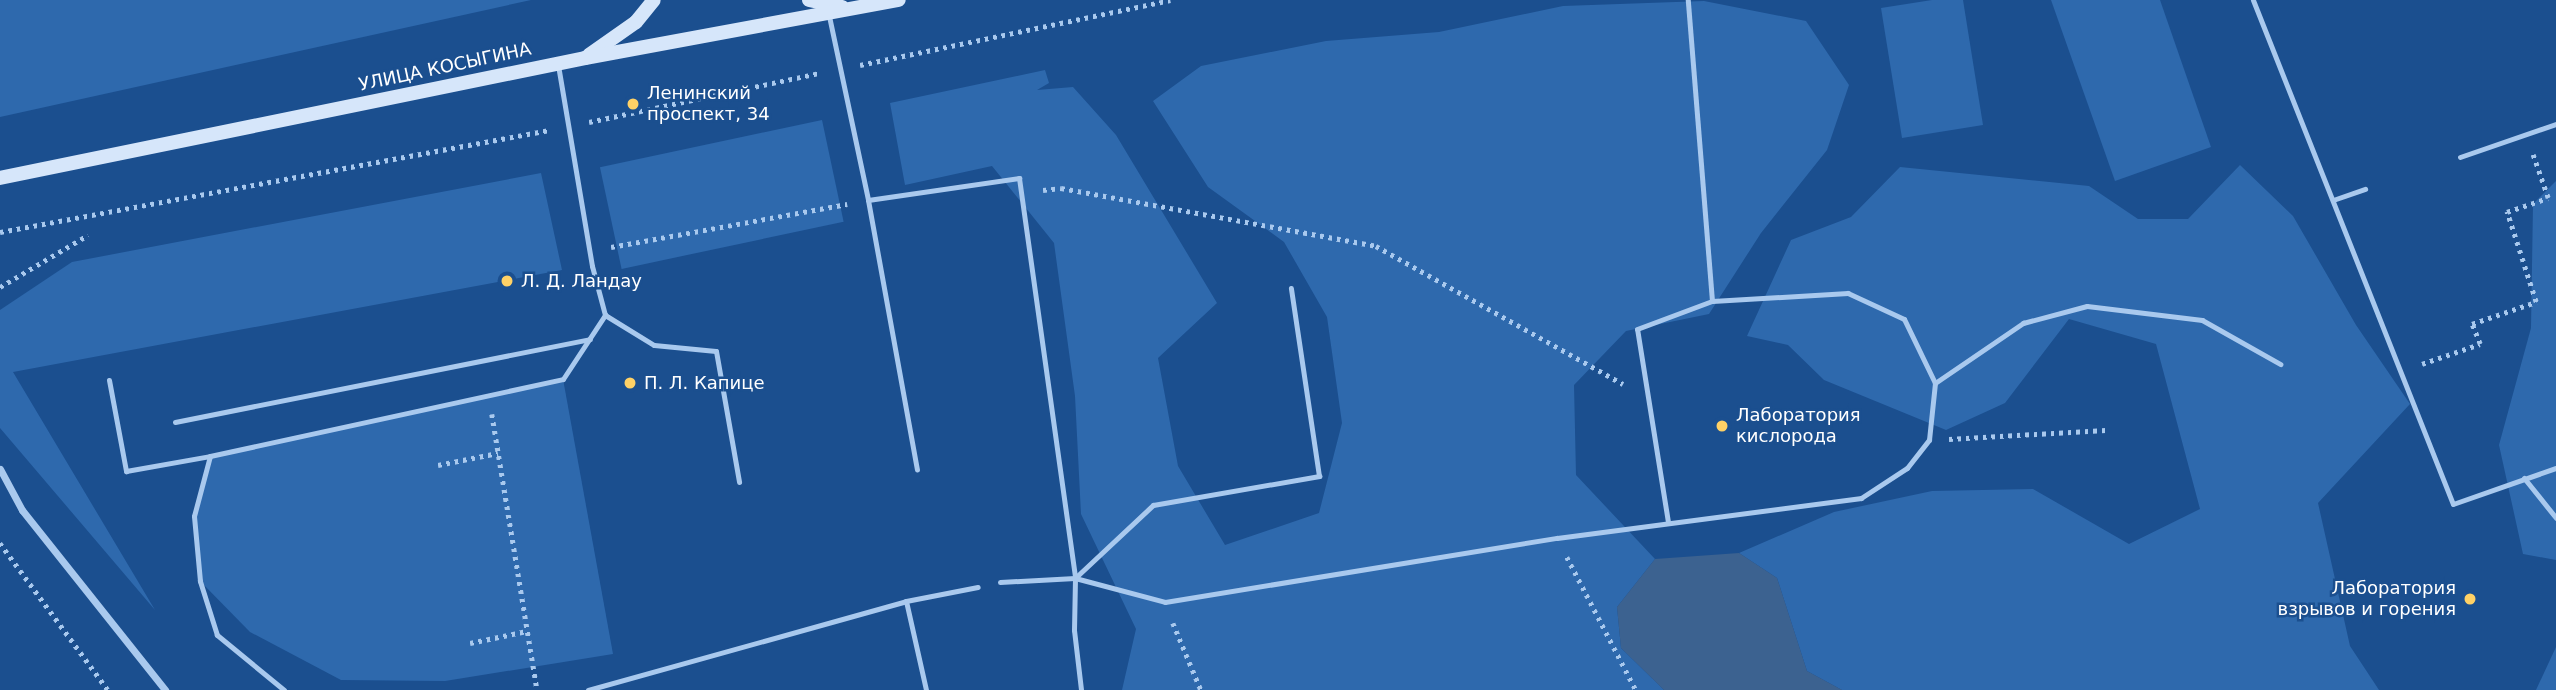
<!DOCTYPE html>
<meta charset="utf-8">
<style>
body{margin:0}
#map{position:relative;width:2556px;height:690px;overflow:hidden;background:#1b4f8f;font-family:"DejaVu Sans",sans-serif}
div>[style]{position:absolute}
.green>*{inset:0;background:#2e69ad;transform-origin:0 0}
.water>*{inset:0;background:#3c6290}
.path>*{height:4.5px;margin-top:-2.25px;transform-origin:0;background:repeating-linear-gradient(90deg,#a9c9ee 0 3.5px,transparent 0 8.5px)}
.lane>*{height:5px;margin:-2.5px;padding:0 2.5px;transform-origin:2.5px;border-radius:2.5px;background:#a9c9ee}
.street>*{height:7px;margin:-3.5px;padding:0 3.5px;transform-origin:3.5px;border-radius:3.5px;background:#a9c9ee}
.secondary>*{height:14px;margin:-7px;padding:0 7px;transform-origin:7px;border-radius:7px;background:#d6e6fa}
.dots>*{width:19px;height:19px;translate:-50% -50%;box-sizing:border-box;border:4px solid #1b4f8f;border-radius:50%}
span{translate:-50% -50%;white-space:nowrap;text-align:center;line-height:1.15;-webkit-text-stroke:5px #1b4f8f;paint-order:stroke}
.street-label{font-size:18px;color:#fff}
.poi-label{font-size:18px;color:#fff}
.left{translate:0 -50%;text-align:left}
.right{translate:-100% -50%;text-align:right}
</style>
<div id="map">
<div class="green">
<i style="clip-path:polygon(0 0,531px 0,0 117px)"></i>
<i style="clip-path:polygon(1932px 0,1963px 0,1983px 125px,1902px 138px,1881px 8px)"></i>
<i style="clip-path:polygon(2051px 0,2160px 0,2211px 147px,2115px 181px)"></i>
<i style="clip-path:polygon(1704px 1px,1806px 21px,1849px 85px,1827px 150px,1761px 233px,1709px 314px,1626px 331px,1574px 385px,1576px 475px,1655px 559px,1617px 607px,1621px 648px,1664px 690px,1122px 690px,1136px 629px,1081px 514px,1075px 396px,1054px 243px,992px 166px,905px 185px,890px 103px,1045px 70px,1049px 83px,1037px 90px,1073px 87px,1116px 135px,1217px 303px,1158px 358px,1178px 466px,1225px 545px,1319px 513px,1342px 423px,1327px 317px,1284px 242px,1208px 187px,1153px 101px,1201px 66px,1326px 41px,1439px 32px,1563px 6px)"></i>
<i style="left:822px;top:120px;width:104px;height:227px;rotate:78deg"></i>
<i style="clip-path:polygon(2240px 165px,2293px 216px,2356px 325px,2410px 404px,2318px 503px,2350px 646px,2379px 690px,1842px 690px,1807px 671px,1777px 578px,1739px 553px,1834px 512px,1932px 491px,2033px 489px,2129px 544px,2200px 509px,2156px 344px,2069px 319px,2005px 403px,1946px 430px,1824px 380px,1788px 345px,1747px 336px,1791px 240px,1851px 217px,1900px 167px,2089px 186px,2138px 219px,2188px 219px)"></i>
<i style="clip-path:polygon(541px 173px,562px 270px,13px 372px,155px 610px,0 428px,0 310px,72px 262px)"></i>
<i style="clip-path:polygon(2556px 181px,2556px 560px,2523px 554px,2499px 445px,2531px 328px,2533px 204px)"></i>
<i style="clip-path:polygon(563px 379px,613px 654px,445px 681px,341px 680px,250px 632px,200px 581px,194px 516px,210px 456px)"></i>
<i style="clip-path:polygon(2556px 647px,2556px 690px,2536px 690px)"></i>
</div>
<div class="water">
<i style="clip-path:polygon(1739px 553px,1777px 578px,1807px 671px,1842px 690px,1664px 690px,1621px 648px,1617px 607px,1655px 559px)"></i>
</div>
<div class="path">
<i style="left:860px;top:65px;width:317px;rotate:-11.8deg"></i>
<i style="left:589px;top:122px;width:236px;rotate:-12deg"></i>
<i style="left:1043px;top:190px;width:18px;rotate:-6deg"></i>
<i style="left:1061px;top:188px;width:320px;rotate:10.4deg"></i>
<i style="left:1376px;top:246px;width:283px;rotate:29.2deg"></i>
<i style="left:0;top:232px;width:559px;rotate:-10.51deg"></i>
<i style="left:611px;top:247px;width:240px;rotate:-10.3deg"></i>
<i style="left:0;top:287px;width:102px;rotate:-30.6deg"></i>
<i style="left:2422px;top:364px;width:61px;rotate:-19deg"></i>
<i style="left:2480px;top:344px;width:22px;rotate:-112deg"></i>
<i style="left:2472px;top:324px;width:68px;rotate:-19deg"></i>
<i style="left:2536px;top:302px;width:95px;rotate:-107.9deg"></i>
<i style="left:2507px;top:212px;width:43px;rotate:-18.9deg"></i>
<i style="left:2548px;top:198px;width:46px;rotate:-109.2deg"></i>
<i style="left:492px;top:414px;width:280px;rotate:80.7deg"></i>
<i style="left:1949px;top:439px;width:157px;rotate:-3.3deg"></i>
<i style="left:438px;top:465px;width:61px;rotate:-11.3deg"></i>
<i style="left:0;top:543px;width:182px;rotate:53.7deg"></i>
<i style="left:1567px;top:557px;width:150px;rotate:62.6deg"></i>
<i style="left:1173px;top:623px;width:73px;rotate:67.3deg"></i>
<i style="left:470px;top:643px;width:58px;rotate:-11.9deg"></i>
</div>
<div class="lane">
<i style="left:2253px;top:0;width:542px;rotate:68.36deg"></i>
<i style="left:2453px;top:504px;width:109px;rotate:-19.3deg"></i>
<i style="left:829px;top:16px;width:188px;rotate:78deg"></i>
<i style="left:868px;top:200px;width:274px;rotate:79.7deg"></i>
<i style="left:558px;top:65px;width:204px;rotate:80.4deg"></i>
<i style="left:592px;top:266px;width:51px;rotate:75.1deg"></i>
<i style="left:605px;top:315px;width:57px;rotate:31.5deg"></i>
<i style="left:654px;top:345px;width:62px;rotate:5.5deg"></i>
<i style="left:716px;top:351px;width:133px;rotate:80deg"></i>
<i style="left:2460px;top:157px;width:102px;rotate:-19deg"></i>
<i style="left:868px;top:200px;width:153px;rotate:-8.3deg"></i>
<i style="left:1019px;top:178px;width:404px;rotate:82deg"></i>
<i style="left:1075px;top:578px;width:52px;rotate:91.1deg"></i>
<i style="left:1074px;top:630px;width:60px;rotate:83.3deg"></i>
<i style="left:2333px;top:200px;width:34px;rotate:-19deg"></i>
<i style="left:109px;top:380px;width:93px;rotate:79.4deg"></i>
<i style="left:126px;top:471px;width:85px;rotate:-10.1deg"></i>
<i style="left:1935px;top:383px;width:107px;rotate:-34.3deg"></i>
<i style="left:2023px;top:323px;width:66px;rotate:-14.9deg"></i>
<i style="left:2087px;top:306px;width:116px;rotate:6.9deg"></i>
<i style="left:2202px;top:320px;width:90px;rotate:29.4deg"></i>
<i style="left:175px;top:422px;width:423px;rotate:-11.3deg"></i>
<i style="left:2524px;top:478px;width:51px;rotate:51.3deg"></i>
<i style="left:1668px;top:522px;width:195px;rotate:-99.1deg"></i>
<i style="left:1637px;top:329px;width:80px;rotate:-20.5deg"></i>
<i style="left:1712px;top:301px;width:302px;rotate:-94.6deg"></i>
<i style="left:1075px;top:578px;width:93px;rotate:14.9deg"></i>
<i style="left:1165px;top:602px;width:397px;rotate:-9.3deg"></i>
<i style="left:1557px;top:538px;width:307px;rotate:-7.5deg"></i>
<i style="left:1861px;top:498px;width:55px;rotate:-33.1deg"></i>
<i style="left:1907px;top:468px;width:36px;rotate:-52deg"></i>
<i style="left:1929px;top:440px;width:57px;rotate:-84deg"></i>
<i style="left:1935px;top:383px;width:71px;rotate:-115.8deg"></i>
<i style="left:1904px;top:319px;width:62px;rotate:-155.1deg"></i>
<i style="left:1848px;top:293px;width:136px;rotate:176.6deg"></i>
<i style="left:1000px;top:582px;width:75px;rotate:-3.1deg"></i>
<i style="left:1075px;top:578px;width:107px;rotate:-43.1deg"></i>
<i style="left:1153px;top:505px;width:169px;rotate:-9.9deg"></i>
<i style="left:1319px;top:476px;width:190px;rotate:-98.5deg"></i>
<i style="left:906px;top:601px;width:73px;rotate:-11deg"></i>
<i style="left:284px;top:690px;width:87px;rotate:-140.6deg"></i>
<i style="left:217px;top:635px;width:57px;rotate:-107.5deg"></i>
<i style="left:200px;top:581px;width:65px;rotate:-95.3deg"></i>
<i style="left:194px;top:516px;width:62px;rotate:-75.1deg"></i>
<i style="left:210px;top:456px;width:361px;rotate:-12.3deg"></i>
<i style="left:563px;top:379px;width:77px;rotate:-56.7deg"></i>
<i style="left:588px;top:690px;width:330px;rotate:-15.6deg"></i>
<i style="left:906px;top:601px;width:91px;rotate:77.3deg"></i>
</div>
<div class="street">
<i style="left:0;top:469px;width:47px;rotate:61.8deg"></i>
<i style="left:22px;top:510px;width:230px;rotate:51.5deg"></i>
</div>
<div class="secondary">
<i style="left:809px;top:0;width:34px;rotate:12deg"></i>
<i style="left:589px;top:55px;width:57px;rotate:-35.1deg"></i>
<i style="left:636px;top:22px;width:28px;rotate:-51deg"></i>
<i style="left:0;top:178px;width:597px;rotate:-11.59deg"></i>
<i style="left:585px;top:58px;width:319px;rotate:-10.5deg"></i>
</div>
<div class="dots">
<i style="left:633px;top:104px;background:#ffd166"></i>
<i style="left:507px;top:281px;background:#ffd166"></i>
<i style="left:630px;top:383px;background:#ffd166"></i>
<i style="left:1722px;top:426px;background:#ffd166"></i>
<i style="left:2470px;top:599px;background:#ffd166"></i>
</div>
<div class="street-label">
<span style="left:445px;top:67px;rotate:-12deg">УЛИЦА КОСЫГИНА</span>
</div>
<div class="poi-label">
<span class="left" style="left:647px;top:104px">Ленинский<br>проспект, 34</span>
<span class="left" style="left:521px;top:281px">Л. Д. Ландау</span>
<span class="left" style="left:644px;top:383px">П. Л. Капице</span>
<span class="left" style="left:1736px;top:426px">Лаборатория<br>кислорода</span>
<span class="right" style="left:2456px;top:599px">Лаборатория<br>взрывов и горения</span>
</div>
</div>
